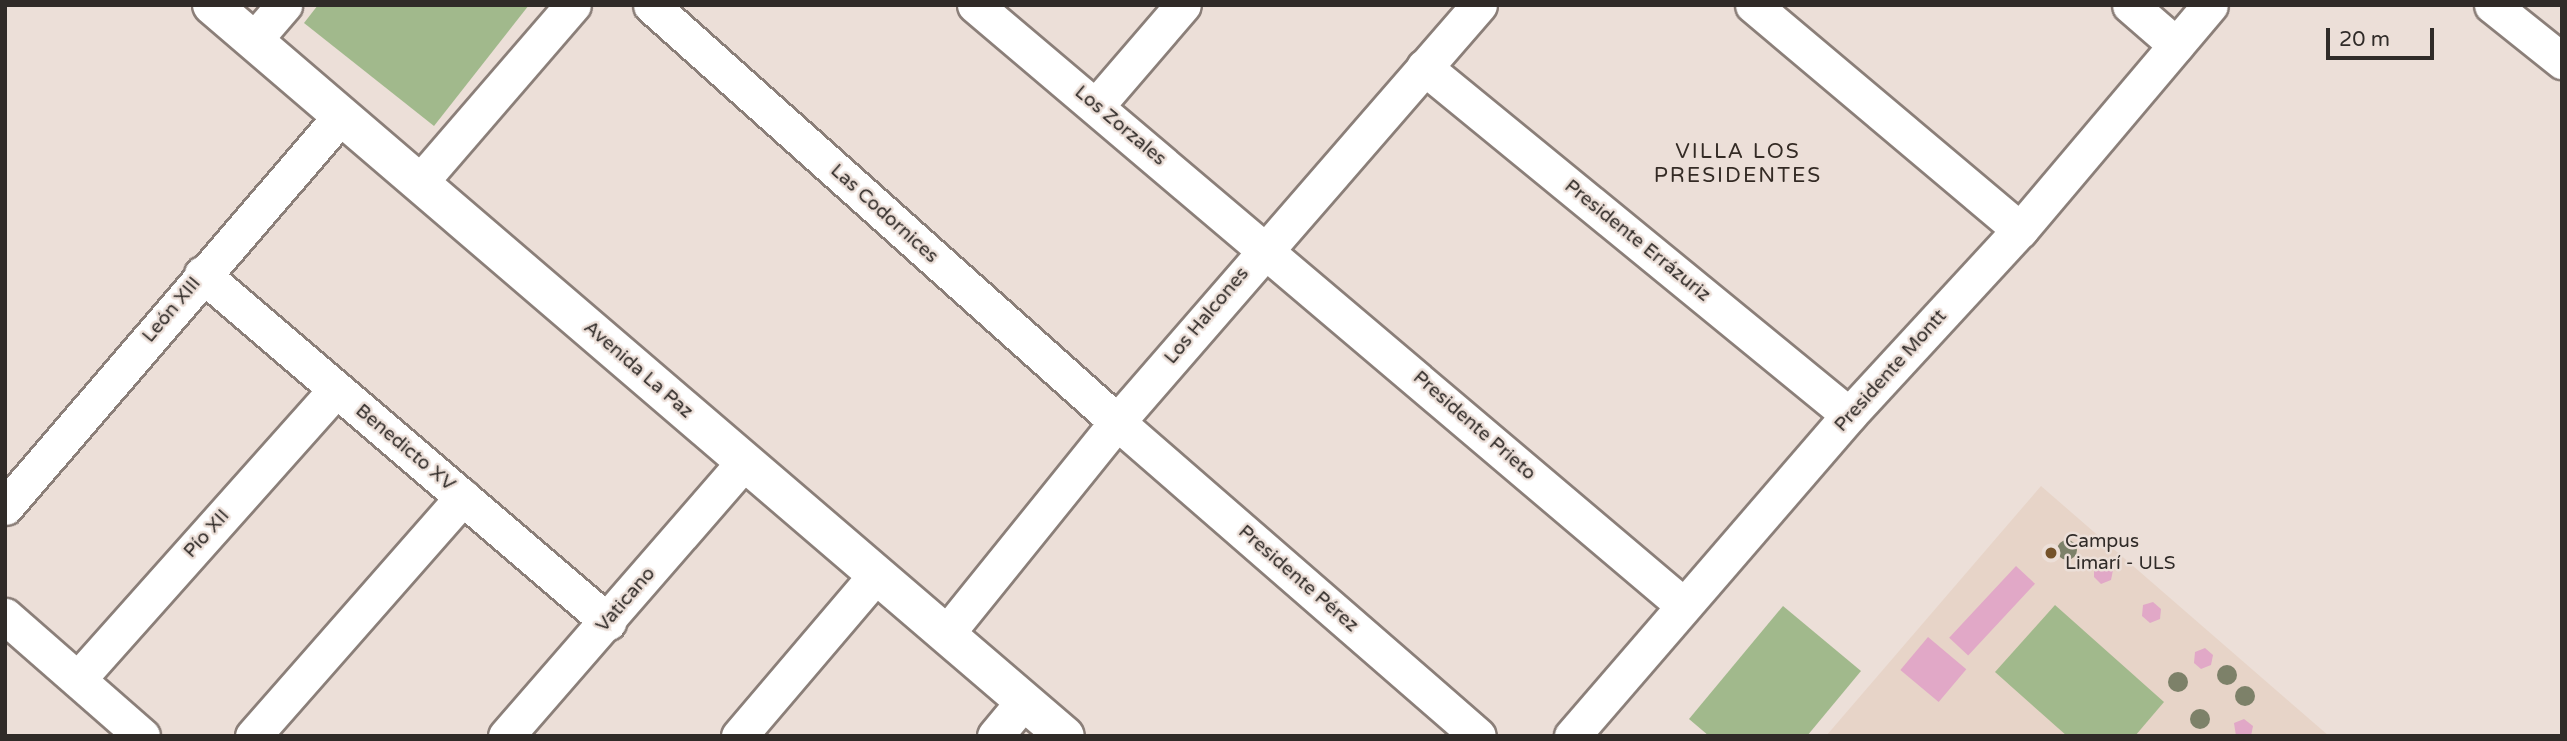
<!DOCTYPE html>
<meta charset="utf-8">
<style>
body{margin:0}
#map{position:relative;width:2567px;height:741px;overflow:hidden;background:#ecdfd8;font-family:"Varela Round",sans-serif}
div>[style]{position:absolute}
.built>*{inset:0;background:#e7d4c8}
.green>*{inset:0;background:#a1b98c}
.building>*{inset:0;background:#e1a8c7;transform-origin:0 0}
.roads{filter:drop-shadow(2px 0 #8b7f79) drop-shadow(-2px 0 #8b7f79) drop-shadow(0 2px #8b7f79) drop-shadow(0 -2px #8b7f79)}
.minor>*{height:35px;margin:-17.5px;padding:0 17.5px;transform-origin:17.5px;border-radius:17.5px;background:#fff}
.major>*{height:38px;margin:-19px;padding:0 19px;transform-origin:19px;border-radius:19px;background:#fff}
.trees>*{width:20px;height:20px;margin:-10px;border-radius:50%;background:#7d8169}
.dots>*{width:19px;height:19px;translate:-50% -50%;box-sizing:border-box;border:4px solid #ecdfd8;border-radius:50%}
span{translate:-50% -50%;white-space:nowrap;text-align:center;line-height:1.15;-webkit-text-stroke:5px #ecdfd8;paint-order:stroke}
.street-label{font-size:19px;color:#302b28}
.poi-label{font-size:19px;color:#302b28}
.left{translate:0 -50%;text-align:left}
.neighbourhood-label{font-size:21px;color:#342b25;letter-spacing:2px}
.frame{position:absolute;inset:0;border:7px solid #302b28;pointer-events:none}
.scale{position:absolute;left:2326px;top:28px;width:108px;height:32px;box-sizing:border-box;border:4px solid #302b28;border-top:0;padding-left:9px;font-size:21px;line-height:24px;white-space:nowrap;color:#302b28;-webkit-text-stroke:5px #ecdfd8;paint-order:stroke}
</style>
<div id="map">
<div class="built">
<i style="clip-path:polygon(2041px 486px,2329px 736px,1826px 736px)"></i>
</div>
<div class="green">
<i style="clip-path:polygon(318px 5px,529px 5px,434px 126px,304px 23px)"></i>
<i style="clip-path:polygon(2055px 605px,2164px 702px,2135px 736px,2067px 736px,1995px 672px)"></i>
<i style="clip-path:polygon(1783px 606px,1861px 671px,1807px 736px,1709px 736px,1689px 719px)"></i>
</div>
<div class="building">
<i style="clip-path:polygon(2105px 563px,2113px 570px,2111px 580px,2101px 584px,2094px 577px,2094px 566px)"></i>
<i style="left:2016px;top:566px;width:26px;height:98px;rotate:43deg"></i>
<i style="clip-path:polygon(2153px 602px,2161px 609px,2160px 619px,2150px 623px,2142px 616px,2143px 605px)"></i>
<i style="left:1928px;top:637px;width:50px;height:43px;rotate:40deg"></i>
<i style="clip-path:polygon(2205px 648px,2213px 655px,2211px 665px,2201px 669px,2194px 663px,2195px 652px)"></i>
<i style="clip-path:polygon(2244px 719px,2253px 726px,2251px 736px,2236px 736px,2234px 723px)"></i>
</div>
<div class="roads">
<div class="minor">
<i style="left:651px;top:5px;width:625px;rotate:41.82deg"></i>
<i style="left:1117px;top:422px;width:478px;rotate:41deg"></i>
<i style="left:975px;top:5px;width:928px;rotate:40.28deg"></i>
<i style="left:1753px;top:5px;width:349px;rotate:40.1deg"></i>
<i style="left:2130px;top:5px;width:61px;rotate:41deg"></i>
<i style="left:2492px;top:5px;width:90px;rotate:38.7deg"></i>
<i style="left:253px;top:41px;width:48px;rotate:-49.3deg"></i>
<i style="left:1424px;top:67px;width:549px;rotate:39.31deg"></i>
<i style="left:1096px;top:106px;width:133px;rotate:-49.3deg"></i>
<i style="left:420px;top:182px;width:234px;rotate:-49.2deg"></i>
<i style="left:202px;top:274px;width:535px;rotate:40.6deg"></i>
<i style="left:5px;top:507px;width:516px;rotate:-49.33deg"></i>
<i style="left:5px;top:616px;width:182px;rotate:41.2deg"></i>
<i style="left:946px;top:634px;width:272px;rotate:-51.1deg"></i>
<i style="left:1117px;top:422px;width:552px;rotate:-49.04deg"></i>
<i style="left:78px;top:679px;width:388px;rotate:-48.3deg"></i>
<i style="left:253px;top:736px;width:318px;rotate:-48.7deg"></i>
<i style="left:506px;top:736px;width:363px;rotate:-49deg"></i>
<i style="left:739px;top:736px;width:211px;rotate:-49.6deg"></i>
<i style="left:995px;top:736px;width:45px;rotate:-50.4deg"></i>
<i style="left:1572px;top:736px;width:424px;rotate:-49.2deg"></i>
<i style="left:1849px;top:415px;width:252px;rotate:-47.3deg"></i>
<i style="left:2020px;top:230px;width:294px;rotate:-49.8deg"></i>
</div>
<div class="major">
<i style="left:212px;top:5px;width:1123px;rotate:40.6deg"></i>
</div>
</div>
<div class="trees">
<i style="left:2067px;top:550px"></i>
<i style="left:2227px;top:675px"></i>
<i style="left:2178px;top:682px"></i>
<i style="left:2245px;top:696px"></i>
<i style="left:2200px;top:719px"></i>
</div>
<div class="dots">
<i style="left:2051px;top:553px;background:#74522a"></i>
</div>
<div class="street-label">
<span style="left:1120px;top:126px;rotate:40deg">Los Zorzales</span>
<span style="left:884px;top:214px;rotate:42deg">Las Codornices</span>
<span style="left:1637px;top:241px;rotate:39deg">Presidente Errázuriz</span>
<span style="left:172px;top:310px;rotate:-50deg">León XIII</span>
<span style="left:1207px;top:316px;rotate:-50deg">Los Halcones</span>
<span style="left:638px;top:370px;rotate:41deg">Avenida La Paz</span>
<span style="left:1891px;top:371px;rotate:-48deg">Presidente Montt</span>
<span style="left:1474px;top:426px;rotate:41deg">Presidente Prieto</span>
<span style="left:405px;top:448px;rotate:40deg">Benedicto XV</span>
<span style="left:207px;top:534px;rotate:-48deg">Pío XII</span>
<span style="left:1298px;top:579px;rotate:41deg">Presidente Pérez</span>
<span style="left:626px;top:600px;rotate:-49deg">Vaticano</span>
</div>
<div class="poi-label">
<span class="left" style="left:2065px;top:553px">Campus<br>Limarí - ULS</span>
</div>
<div class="neighbourhood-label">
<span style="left:1738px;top:164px">VILLA LOS<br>PRESIDENTES</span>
</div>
<div class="frame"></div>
<div class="scale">20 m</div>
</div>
